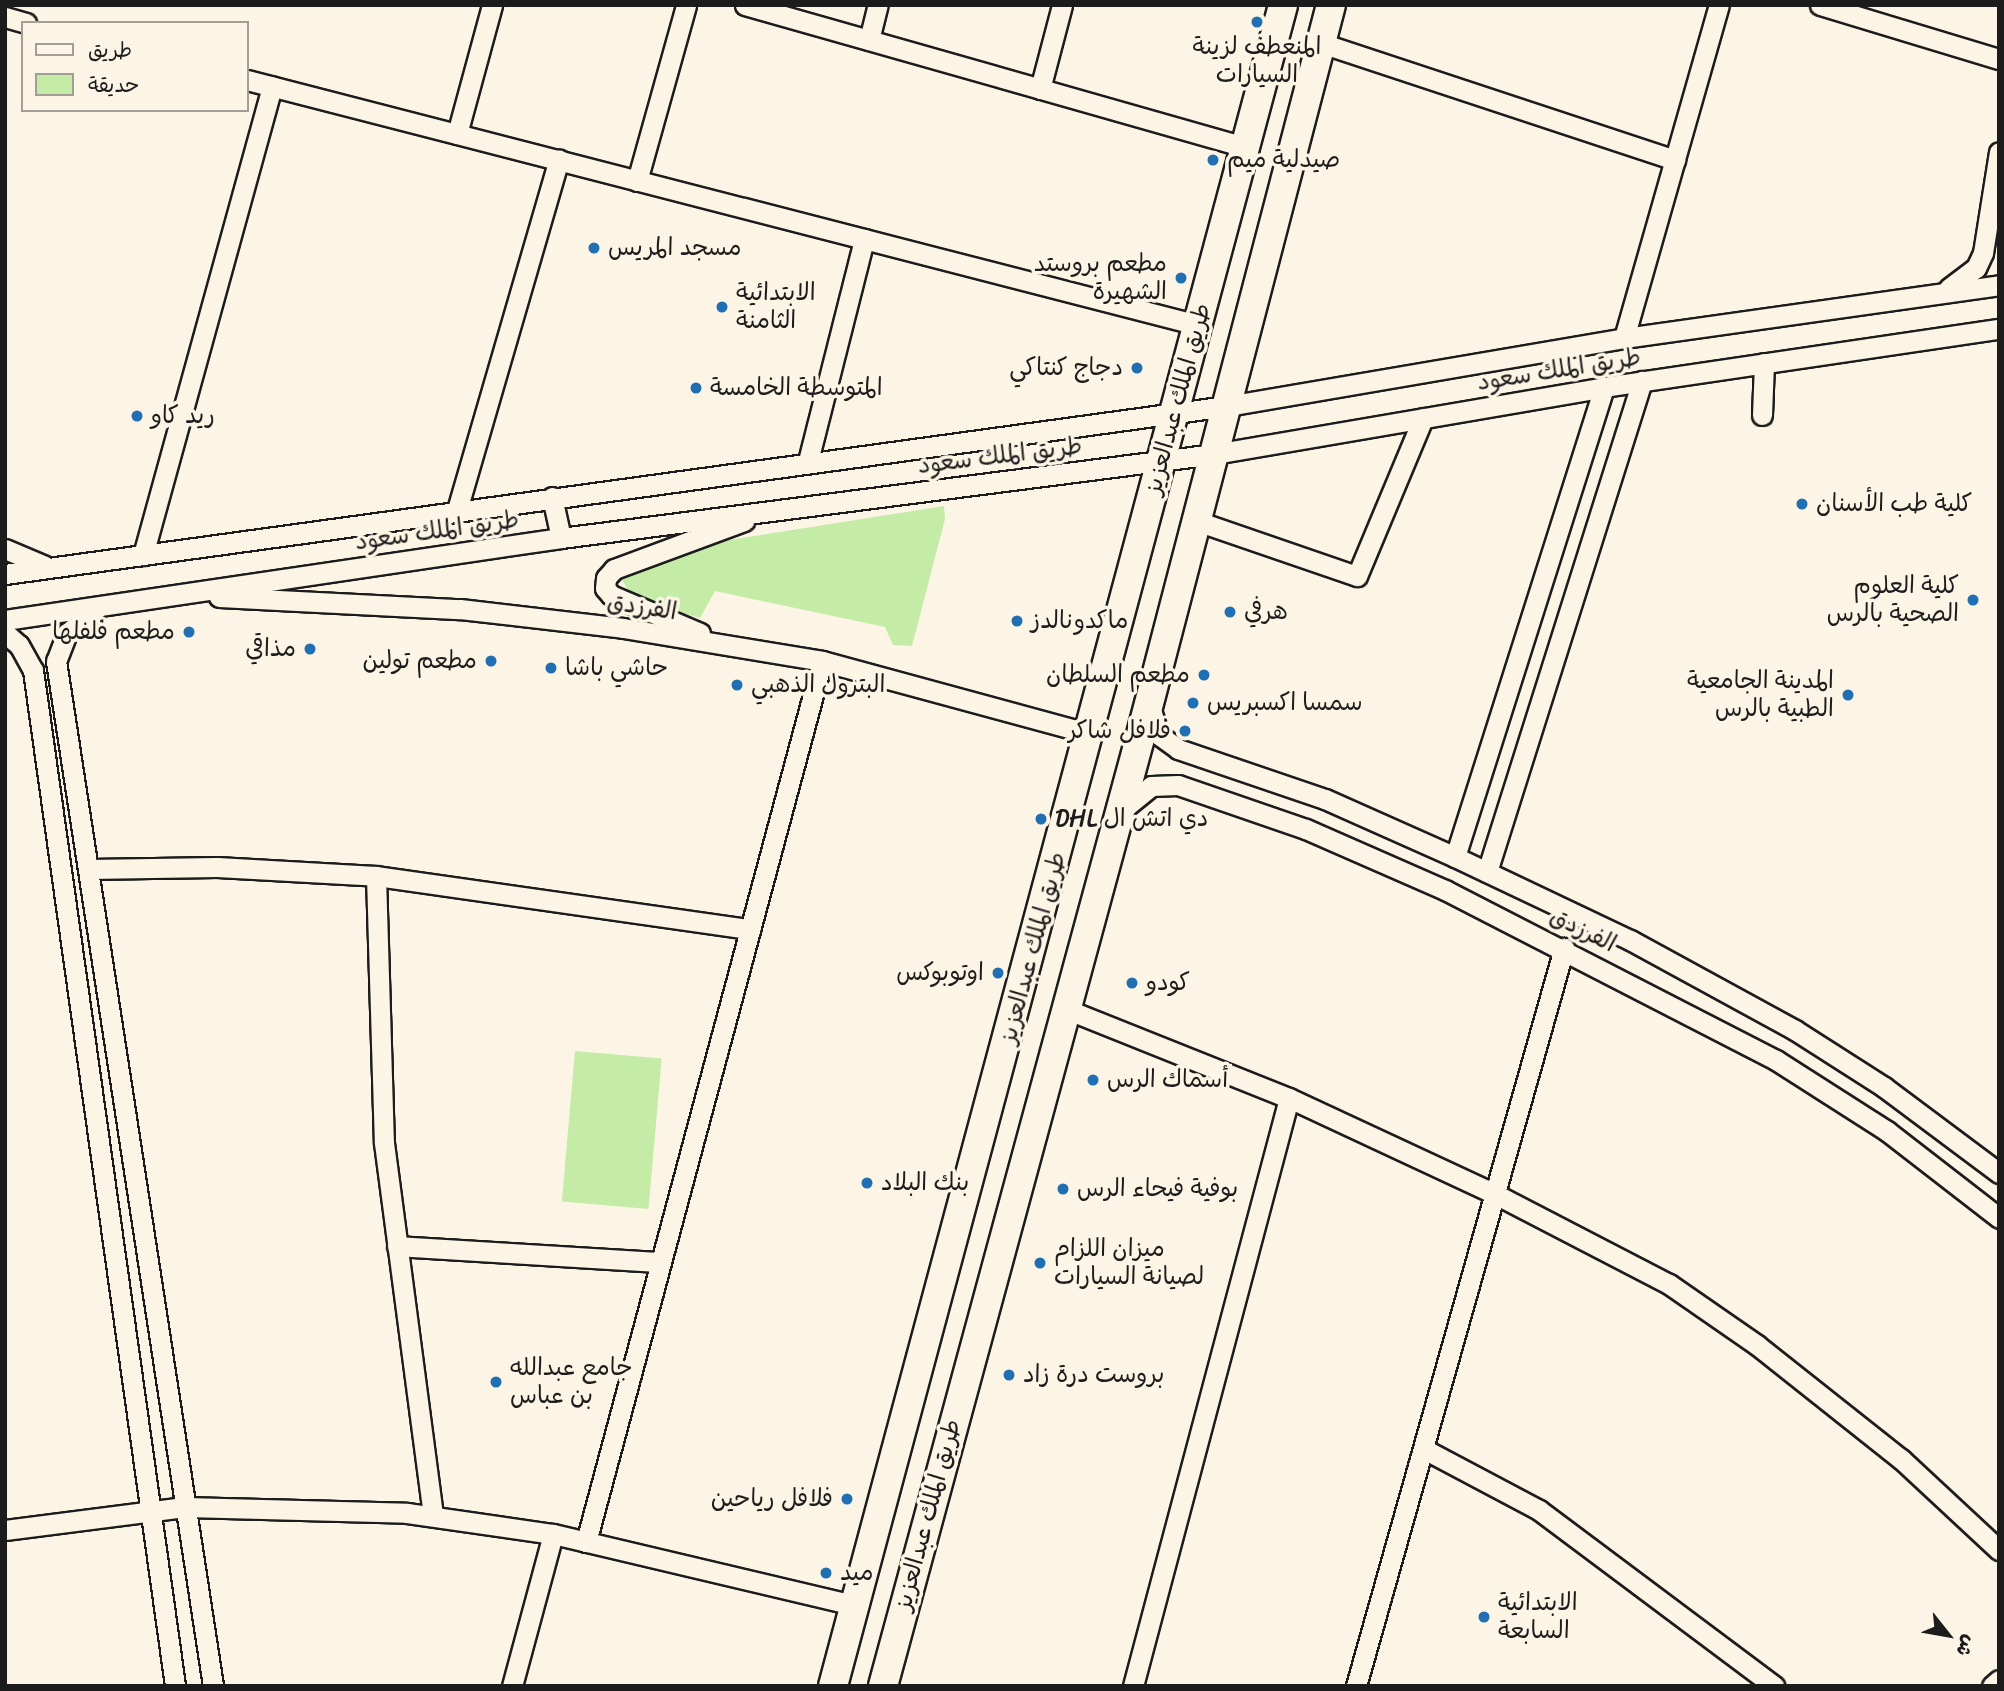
<!DOCTYPE html>
<meta charset="utf-8">
<style>
body{margin:0}
#map{position:relative;width:2004px;height:1691px;overflow:hidden;background:#fcf5e5;font-family:Sriracha,"Playpen Sans Arabic",sans-serif}
div>[style]{position:absolute}
.green>*{inset:0;background:#c4eca7;transform-origin:0 0}
.roads{filter:drop-shadow(2px 0 #1c1c1c) drop-shadow(-2px 0 #1c1c1c) drop-shadow(0 2px #1c1c1c) drop-shadow(0 -2px #1c1c1c)}
.minor>*{height:19px;margin:-9.5px;padding:0 9.5px;transform-origin:9.5px;border-radius:9.5px;background:#fcf5e5}
.highway>*{height:28px;margin:-14px;padding:0 14px;transform-origin:14px;border-radius:14px;background:#fcf5e5}
.dots>*{width:19px;height:19px;translate:-50% -50%;box-sizing:border-box;border:4px solid #fcf5e5;border-radius:50%}
span{translate:-50% -50%;white-space:nowrap;text-align:center;line-height:1.15;-webkit-text-stroke:7px #fcf5e5;paint-order:stroke}
.poi-label{font-size:24px;color:#1c1c1c}
.left{translate:0 -50%;text-align:left}
.right{translate:-100% -50%;text-align:right}
.street-label{font-size:24px;color:#1c1c1c}
.frame{position:absolute;inset:0;border:7px solid #1c1c1c;pointer-events:none}
.legend{position:absolute;left:21px;top:21px;width:228px;height:91px;box-sizing:border-box;background:#fcf5e5;border:2px solid #a29e95;margin:0;padding:9px 12px;list-style:none;font-size:21px;color:#1c1c1c}
.legend li{display:flex;align-items:center;gap:14px;height:35px}
.legend b{width:35px;border:2px solid #a29e95}
.north{position:absolute;left:1913px;top:1600px;width:70px;height:70px;-webkit-text-stroke:5px #fcf5e5;paint-order:stroke;rotate:121deg;font-size:19px;font-weight:700;line-height:28px;text-align:center;color:#1c1c1c}
.north::after{content:'';display:block;margin:auto;width:24px;height:32px;background:#1c1c1c;clip-path:polygon(50% 0,100% 100%,50% 72%,0 100%)}
</style>
<div id="map">
<div class="green">
<i style="clip-path:polygon(944px 506px,945px 519px,912px 646px,893px 645px,885px 627px,715px 591px,700px 618px,633px 599px,622px 580px,638px 567px,716px 542px)"></i>
<i style="left:575px;top:1051px;width:87px;height:151px;rotate:5deg"></i>
</div>
<div class="roads">
<div class="minor">
<i style="left:745px;top:5px;width:520px;rotate:15.85deg"></i>
<i style="left:1820px;top:5px;width:187px;rotate:16.8deg"></i>
<i style="left:5px;top:17px;width:22px;rotate:16deg"></i>
<i style="left:869px;top:40px;width:36px;rotate:-76deg"></i>
<i style="left:1321px;top:43px;width:373px;rotate:18.3deg"></i>
<i style="left:247px;top:80px;width:982px;rotate:14.45deg"></i>
<i style="left:1040px;top:89px;width:87px;rotate:-75.3deg"></i>
<i style="left:457px;top:134px;width:134px;rotate:-74.8deg"></i>
<i style="left:637px;top:181px;width:183px;rotate:-74.4deg"></i>
<i style="left:1949px;top:288px;width:34px;rotate:-37deg"></i>
<i style="left:1976px;top:268px;width:17px;rotate:-65deg"></i>
<i style="left:1983px;top:253px;width:102px;rotate:-81deg"></i>
<i style="left:1624px;top:338px;width:346px;rotate:-74.1deg"></i>
<i style="left:1762px;top:415px;width:52px;rotate:-87.8deg"></i>
<i style="left:808px;top:461px;width:229px;rotate:-75.8deg"></i>
<i style="left:552px;top:497px;width:42px;rotate:77.6deg"></i>
<i style="left:457px;top:510px;width:365px;rotate:-73.8deg"></i>
<i style="left:1197px;top:521px;width:169px;rotate:19deg"></i>
<i style="left:1357px;top:576px;width:171px;rotate:-67.3deg"></i>
<i style="left:5px;top:549px;width:43px;rotate:23deg"></i>
<i style="left:143px;top:555px;width:486px;rotate:-74.6deg"></i>
<i style="left:5px;top:574px;width:1233px;rotate:-7.83deg"></i>
<i style="left:1227px;top:406px;width:403px;rotate:-9.7deg"></i>
<i style="left:1624px;top:338px;width:379px;rotate:-8deg"></i>
<i style="left:219px;top:597px;width:241px;rotate:2.9deg"></i>
<i style="left:460px;top:609px;width:164px;rotate:6.6deg"></i>
<i style="left:623px;top:628px;width:202px;rotate:9.4deg"></i>
<i style="left:822px;top:661px;width:278px;rotate:15.2deg"></i>
<i style="left:96px;top:609px;width:38px;rotate:140deg"></i>
<i style="left:67px;top:633px;width:30px;rotate:111deg"></i>
<i style="left:56px;top:661px;width:1037px;rotate:81.29deg"></i>
<i style="left:5px;top:620px;width:562px;rotate:-8.39deg"></i>
<i style="left:561px;top:538px;width:658px;rotate:-7.33deg"></i>
<i style="left:1214px;top:454px;width:396px;rotate:-9.7deg"></i>
<i style="left:1604px;top:387px;width:399px;rotate:-8.4deg"></i>
<i style="left:5px;top:633px;width:18px;rotate:41deg"></i>
<i style="left:19px;top:645px;width:29px;rotate:61deg"></i>
<i style="left:33px;top:670px;width:1026px;rotate:82.04deg"></i>
<i style="left:700px;top:633px;width:97px;rotate:-156.9deg"></i>
<i style="left:611px;top:595px;width:9px;rotate:-131deg"></i>
<i style="left:605px;top:588px;width:10px;rotate:-84deg"></i>
<i style="left:606px;top:578px;width:12px;rotate:-48deg"></i>
<i style="left:614px;top:569px;width:139px;rotate:-20.3deg"></i>
<i style="left:1150px;top:707px;width:29px;rotate:72deg"></i>
<i style="left:1159px;top:735px;width:24px;rotate:36deg"></i>
<i style="left:1178px;top:749px;width:155px;rotate:18.8deg"></i>
<i style="left:1325px;top:799px;width:142px;rotate:24deg"></i>
<i style="left:1455px;top:857px;width:194px;rotate:25.4deg"></i>
<i style="left:1630px;top:940px;width:188px;rotate:28.6deg"></i>
<i style="left:1795px;top:1030px;width:106px;rotate:32.6deg"></i>
<i style="left:1884px;top:1087px;width:144px;rotate:36.8deg"></i>
<i style="left:1123px;top:809px;width:36px;rotate:-39deg"></i>
<i style="left:1151px;top:786px;width:27px;rotate:-2deg"></i>
<i style="left:1178px;top:785px;width:135px;rotate:19deg"></i>
<i style="left:1306px;top:829px;width:152px;rotate:23.7deg"></i>
<i style="left:1445px;top:890px;width:372px;rotate:27.2deg"></i>
<i style="left:1776px;top:1060px;width:132px;rotate:32.6deg"></i>
<i style="left:1887px;top:1131px;width:142px;rotate:37.8deg"></i>
<i style="left:1455px;top:857px;width:493px;rotate:-72.4deg"></i>
<i style="left:88px;top:869px;width:129px;rotate:-0.9deg"></i>
<i style="left:217px;top:867px;width:159px;rotate:3.2deg"></i>
<i style="left:376px;top:876px;width:378px;rotate:8.1deg"></i>
<i style="left:1487px;top:872px;width:515px;rotate:-72.48deg"></i>
<i style="left:376px;top:876px;width:267px;rotate:88.3deg"></i>
<i style="left:384px;top:1143px;width:376px;rotate:82.5deg"></i>
<i style="left:1066px;top:1009px;width:240px;rotate:21.8deg"></i>
<i style="left:1289px;top:1098px;width:230px;rotate:25deg"></i>
<i style="left:1497px;top:1195px;width:194px;rotate:27.4deg"></i>
<i style="left:1669px;top:1284px;width:107px;rotate:34.7deg"></i>
<i style="left:1757px;top:1345px;width:184px;rotate:38.4deg"></i>
<i style="left:1901px;top:1459px;width:134px;rotate:42.9deg"></i>
<i style="left:397px;top:1246px;width:264px;rotate:3.5deg"></i>
<i style="left:1424px;top:1449px;width:130px;rotate:27.9deg"></i>
<i style="left:1539px;top:1510px;width:294px;rotate:36.8deg"></i>
<i style="left:5px;top:1530px;width:181px;rotate:-7.3deg"></i>
<i style="left:185px;top:1507px;width:222px;rotate:1.5deg"></i>
<i style="left:407px;top:1513px;width:148px;rotate:8.2deg"></i>
<i style="left:553px;top:1534px;width:308px;rotate:13.3deg"></i>
<i style="left:586px;top:1542px;width:912px;rotate:-75deg"></i>
<i style="left:512px;top:1686px;width:157px;rotate:-74.9deg"></i>
<i style="left:1133px;top:1686px;width:608px;rotate:-75.14deg"></i>
<i style="left:1356px;top:1686px;width:767px;rotate:-74.26deg"></i>
<i style="left:1992px;top:1686px;width:9px;rotate:-41deg"></i>
</div>
<div class="highway">
<i style="left:833px;top:1686px;width:1740px;rotate:-75.01deg"></i>
<i style="left:883px;top:1686px;width:982px;rotate:-74.83deg"></i>
<i style="left:1140px;top:738px;width:757px;rotate:-75.4deg"></i>
</div>
</div>
<div class="dots">
<i style="left:1257px;top:22px;background:#1f6fb2"></i>
<i style="left:1213px;top:160px;background:#1f6fb2"></i>
<i style="left:594px;top:248px;background:#1f6fb2"></i>
<i style="left:1181px;top:278px;background:#1f6fb2"></i>
<i style="left:722px;top:307px;background:#1f6fb2"></i>
<i style="left:1137px;top:368px;background:#1f6fb2"></i>
<i style="left:696px;top:388px;background:#1f6fb2"></i>
<i style="left:137px;top:416px;background:#1f6fb2"></i>
<i style="left:1802px;top:504px;background:#1f6fb2"></i>
<i style="left:1973px;top:600px;background:#1f6fb2"></i>
<i style="left:1230px;top:612px;background:#1f6fb2"></i>
<i style="left:1017px;top:621px;background:#1f6fb2"></i>
<i style="left:189px;top:632px;background:#1f6fb2"></i>
<i style="left:310px;top:649px;background:#1f6fb2"></i>
<i style="left:491px;top:661px;background:#1f6fb2"></i>
<i style="left:551px;top:668px;background:#1f6fb2"></i>
<i style="left:1204px;top:675px;background:#1f6fb2"></i>
<i style="left:737px;top:685px;background:#1f6fb2"></i>
<i style="left:1848px;top:695px;background:#1f6fb2"></i>
<i style="left:1193px;top:703px;background:#1f6fb2"></i>
<i style="left:1185px;top:731px;background:#1f6fb2"></i>
<i style="left:1041px;top:819px;background:#1f6fb2"></i>
<i style="left:998px;top:973px;background:#1f6fb2"></i>
<i style="left:1132px;top:983px;background:#1f6fb2"></i>
<i style="left:1093px;top:1080px;background:#1f6fb2"></i>
<i style="left:867px;top:1183px;background:#1f6fb2"></i>
<i style="left:1063px;top:1189px;background:#1f6fb2"></i>
<i style="left:1040px;top:1263px;background:#1f6fb2"></i>
<i style="left:1009px;top:1375px;background:#1f6fb2"></i>
<i style="left:496px;top:1382px;background:#1f6fb2"></i>
<i style="left:847px;top:1499px;background:#1f6fb2"></i>
<i style="left:826px;top:1573px;background:#1f6fb2"></i>
<i style="left:1484px;top:1617px;background:#1f6fb2"></i>
</div>
<div class="poi-label">
<span style="left:1257px;top:61px">المنعطف لزينة<br>السيارات</span>
<span class="left" style="left:1227px;top:160px">صيدلية ميم</span>
<span class="left" style="left:608px;top:248px">مسجد المريس</span>
<span class="right" style="left:1167px;top:278px">مطعم بروستد<br>الشهيرة</span>
<span class="left" style="left:736px;top:307px">الابتدائية<br>الثامنة</span>
<span class="right" style="left:1123px;top:368px">دجاج كنتاكي</span>
<span class="left" style="left:710px;top:388px">المتوسطة الخامسة</span>
<span class="left" style="left:151px;top:416px">ريد كاو</span>
<span class="left" style="left:1816px;top:504px">كلية طب الأسنان</span>
<span class="right" style="left:1959px;top:600px">كلية العلوم<br>الصحية بالرس</span>
<span class="left" style="left:1244px;top:612px">هرفي</span>
<span class="left" style="left:1031px;top:621px">ماكدونالدز</span>
<span class="right" style="left:175px;top:632px">مطعم فلفلها</span>
<span class="right" style="left:296px;top:649px">مذاقي</span>
<span class="right" style="left:477px;top:661px">مطعم تولين</span>
<span class="left" style="left:565px;top:668px">حاشي باشا</span>
<span class="right" style="left:1190px;top:675px">مطعم السلطان</span>
<span class="right" style="left:1834px;top:695px">المدينة الجامعية<br>الطبية بالرس</span>
<span class="left" style="left:751px;top:685px">البترول الذهبي</span>
<span class="left" style="left:1207px;top:703px">سمسا اكسبريس</span>
<span class="right" style="left:1171px;top:731px">فلافل شاكر</span>
<span class="left" style="left:1055px;top:819px">DHL دي اتش ال</span>
<span class="right" style="left:984px;top:973px">اوتوبوكس</span>
<span class="left" style="left:1146px;top:983px">كودو</span>
<span class="left" style="left:1107px;top:1080px">أسماك الرس</span>
<span class="left" style="left:881px;top:1183px">بنك البلاد</span>
<span class="left" style="left:1077px;top:1189px">بوفية فيحاء الرس</span>
<span class="left" style="left:1054px;top:1263px">ميزان اللزام<br>لصيانة السيارات</span>
<span class="left" style="left:510px;top:1382px">جامع عبدالله<br>بن عباس</span>
<span class="left" style="left:1023px;top:1375px">بروست درة زاد</span>
<span class="right" style="left:833px;top:1499px">فلافل رياحين</span>
<span class="left" style="left:840px;top:1573px">ميد</span>
<span class="left" style="left:1498px;top:1617px">الابتدائية<br>السابعة</span>
</div>
<div class="street-label">
<span style="left:1559px;top:370px;rotate:-9deg">طريق الملك سعود</span>
<span style="left:1178px;top:399px;rotate:-75deg">طريق الملك عبدالعزيز</span>
<span style="left:1000px;top:456px;rotate:-7deg">طريق الملك سعود</span>
<span style="left:437px;top:531px;rotate:-8deg">طريق الملك سعود</span>
<span style="left:642px;top:607px;rotate:9deg">الفرزدق</span>
<span style="left:1583px;top:930px;rotate:27deg">الفرزدق</span>
<span style="left:1033px;top:948px;rotate:-75deg">طريق الملك عبدالعزيز</span>
<span style="left:928px;top:1515px;rotate:-75deg">طريق الملك عبدالعزيز</span>
</div>
<div class="frame"></div>
<ul class="legend">
<li><b style="height:9px;background:#fcf5e5"></b>طريق</li>
<li><b style="height:19px;background:#c4eca7"></b>حديقة</li>
</ul>
<div class="north">ش</div>
</div>
